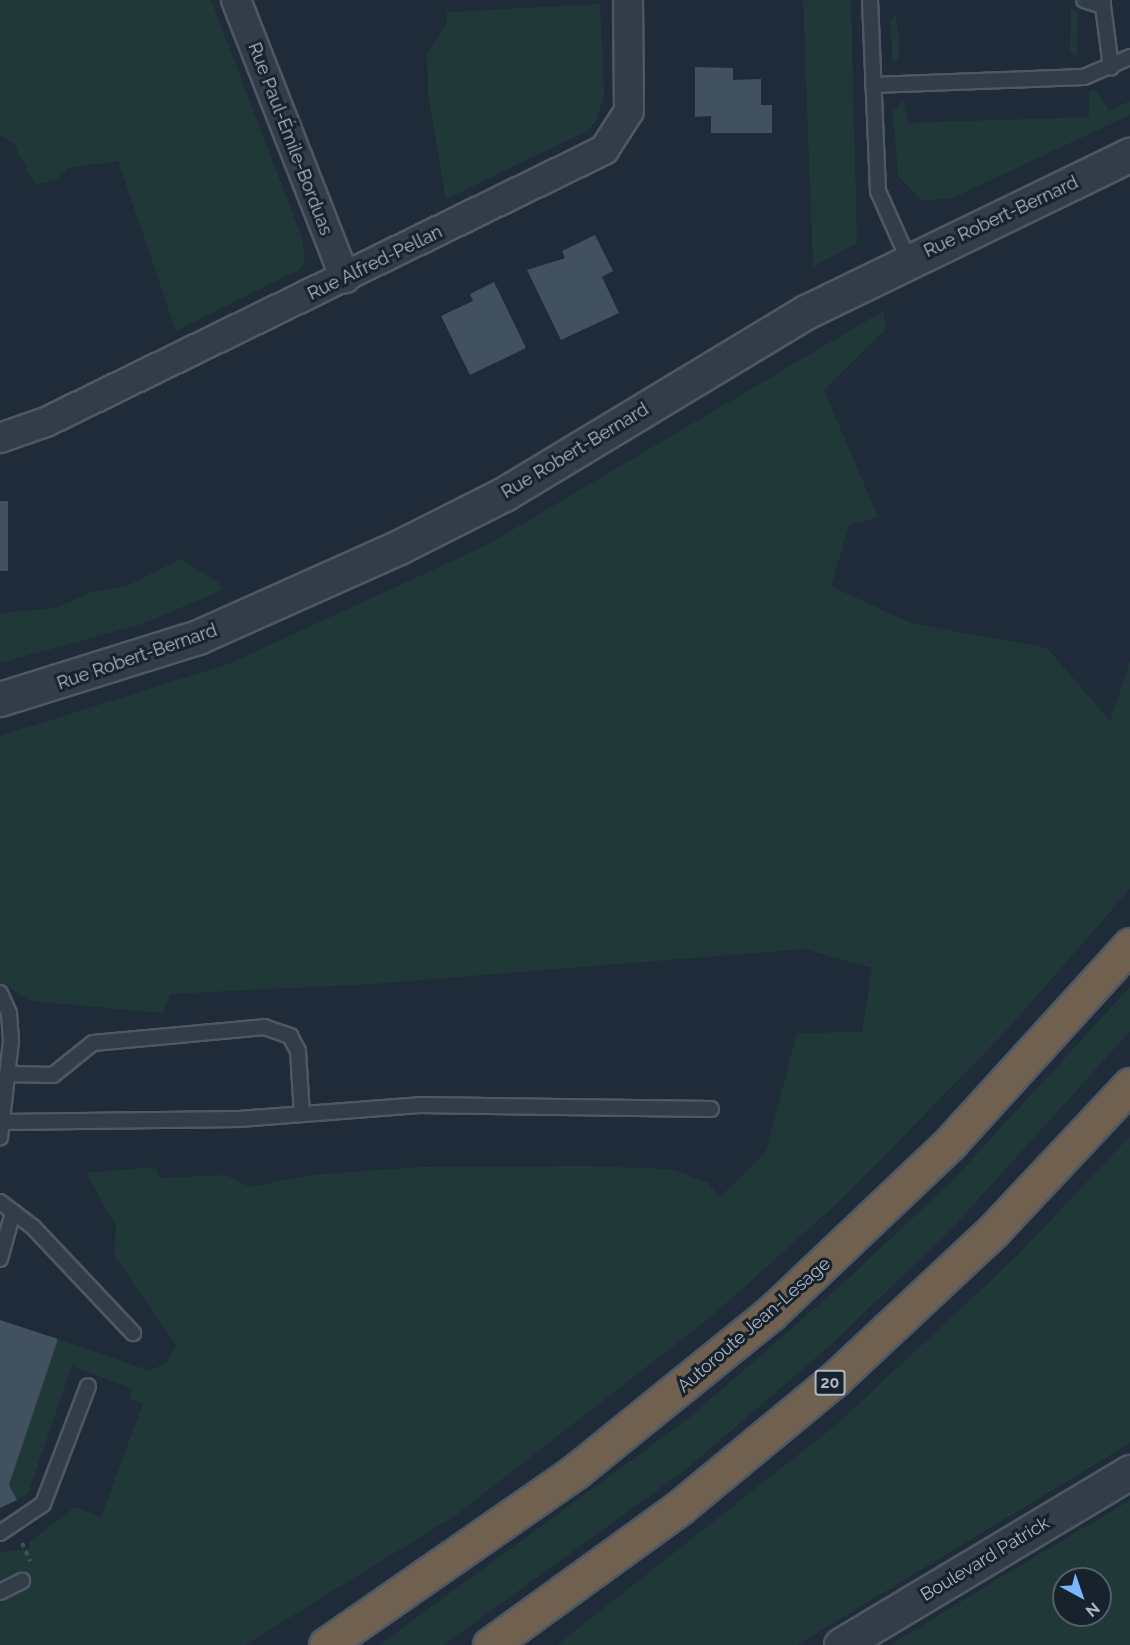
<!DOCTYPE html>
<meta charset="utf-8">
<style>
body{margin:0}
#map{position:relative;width:1130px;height:1645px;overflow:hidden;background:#1f2b38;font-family:Raleway,sans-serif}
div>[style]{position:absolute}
.green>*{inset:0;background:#213839}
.building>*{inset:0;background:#415160;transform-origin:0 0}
.path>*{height:4px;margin-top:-2px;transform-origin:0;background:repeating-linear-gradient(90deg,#3e5556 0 4.5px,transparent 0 9px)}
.roads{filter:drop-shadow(2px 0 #4d5863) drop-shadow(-2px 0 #4d5863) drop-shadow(0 2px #4d5863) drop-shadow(0 -2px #4d5863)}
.service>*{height:14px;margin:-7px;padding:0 7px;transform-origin:7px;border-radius:7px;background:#323d48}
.minor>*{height:28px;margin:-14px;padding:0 14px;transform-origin:14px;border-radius:14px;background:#323d48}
.tertiary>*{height:33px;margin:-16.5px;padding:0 16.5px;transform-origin:16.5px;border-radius:16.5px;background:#323d48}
.motorway>*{height:33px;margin:-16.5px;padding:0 16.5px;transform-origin:16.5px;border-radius:16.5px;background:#6f604f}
span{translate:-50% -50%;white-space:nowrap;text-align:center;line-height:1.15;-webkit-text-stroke:6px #18222c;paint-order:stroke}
.shield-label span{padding:2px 4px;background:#18222c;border:2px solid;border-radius:4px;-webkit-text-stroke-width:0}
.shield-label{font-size:16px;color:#acb8c5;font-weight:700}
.street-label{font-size:18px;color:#acb8c5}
.north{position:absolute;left:1052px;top:1567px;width:60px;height:60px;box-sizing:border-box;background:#18222c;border:2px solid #535e69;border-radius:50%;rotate:140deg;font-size:16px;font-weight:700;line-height:24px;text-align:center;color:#acb8c5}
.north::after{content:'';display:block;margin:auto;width:21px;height:27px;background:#79b6fd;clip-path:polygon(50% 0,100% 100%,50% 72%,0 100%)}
</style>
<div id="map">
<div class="green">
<i style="clip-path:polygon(0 0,211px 0,302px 238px,305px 260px,300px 269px,176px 331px,118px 161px,68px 168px,58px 179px,35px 185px,14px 144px,0 135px)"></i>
<i style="clip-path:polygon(803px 0,851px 0,857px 243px,813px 267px)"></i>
<i style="clip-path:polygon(600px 4px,604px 92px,597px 120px,587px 131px,446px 199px,428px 95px,427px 54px,446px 24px,447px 12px)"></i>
<i style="clip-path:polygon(1071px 8px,1078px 14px,1077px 57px,1070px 50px)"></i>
<i style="clip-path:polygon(896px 15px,900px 56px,893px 64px,890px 21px)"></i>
<i style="clip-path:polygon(1096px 90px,1109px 111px,1130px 101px,1130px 115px,950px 199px,921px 200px,898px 176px,893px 112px,903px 99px,908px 123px,1089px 117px,1089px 91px)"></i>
<i style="clip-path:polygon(883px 311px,887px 328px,824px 390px,878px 517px,849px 525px,831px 586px,910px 623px,1047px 648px,1110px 721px,1130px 661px,1130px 889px,1006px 1031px,845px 1196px,712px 1316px,456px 1515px,245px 1645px,0 1645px,0 1553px,30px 1548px,28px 1543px,75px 1507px,101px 1517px,143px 1404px,129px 1399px,133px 1389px,72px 1366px,28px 1493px,17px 1500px,9px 1485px,58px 1339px,150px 1371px,167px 1362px,176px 1345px,114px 1255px,116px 1226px,86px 1173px,155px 1167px,160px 1178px,226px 1175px,250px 1187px,310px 1175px,418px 1167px,585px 1166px,671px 1169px,707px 1182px,720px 1197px,766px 1152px,797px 1033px,862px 1032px,872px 968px,804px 949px,373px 984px,170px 994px,163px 1013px,30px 1001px,0 982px,0 736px,228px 664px,485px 546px)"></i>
<i style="clip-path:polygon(181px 559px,219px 583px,222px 590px,142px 624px,0 663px,0 613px,56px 608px,91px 592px,127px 586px)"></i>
<i style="clip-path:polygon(1130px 987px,1130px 1031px,947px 1234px,827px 1348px,689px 1467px,444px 1645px,379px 1645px,689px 1418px,838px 1288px,952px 1181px)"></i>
<i style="clip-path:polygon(1130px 1136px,1130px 1443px,797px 1645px,557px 1645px,836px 1425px,1016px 1257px)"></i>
<i style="clip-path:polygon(evenodd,1130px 1500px,1130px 1645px,890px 1645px,988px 1585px,1130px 1500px,1064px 1579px,1100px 1579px,1100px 1615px,1064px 1615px,1064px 1579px)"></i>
</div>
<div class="building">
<i style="clip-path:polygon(695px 67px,733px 68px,733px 80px,761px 79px,761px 105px,772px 105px,772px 133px,711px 133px,711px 116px,695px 117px)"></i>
<i style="clip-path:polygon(595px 235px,613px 271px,602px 277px,619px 313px,561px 340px,527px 270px,565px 258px,562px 251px)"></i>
<i style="clip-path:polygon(494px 282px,526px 348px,470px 375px,441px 316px,473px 301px,470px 294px)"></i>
<i style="left:0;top:501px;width:8px;height:70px"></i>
<i style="clip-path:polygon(0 1320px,58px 1339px,9px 1485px,17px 1500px,0 1508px)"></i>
</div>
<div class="path">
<i style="left:22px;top:1543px;width:20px;rotate:66deg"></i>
</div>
<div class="roads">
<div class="service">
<i style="left:870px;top:0;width:191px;rotate:87.6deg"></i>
<i style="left:878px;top:191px;width:77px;rotate:66.1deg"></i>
<i style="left:1084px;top:0;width:20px;rotate:18deg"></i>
<i style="left:1103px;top:6px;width:6px;rotate:-90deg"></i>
<i style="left:1103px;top:6px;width:62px;rotate:82.5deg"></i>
<i style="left:873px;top:85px;width:211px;rotate:-2.2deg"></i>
<i style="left:1084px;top:77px;width:50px;rotate:-23.5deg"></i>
<i style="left:0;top:993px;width:22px;rotate:66deg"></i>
<i style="left:9px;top:1013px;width:28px;rotate:86deg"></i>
<i style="left:11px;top:1041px;width:97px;rotate:96.5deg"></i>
<i style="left:7px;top:1074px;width:46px;rotate:1.2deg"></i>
<i style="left:53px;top:1075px;width:51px;rotate:-38.7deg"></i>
<i style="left:93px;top:1043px;width:172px;rotate:-5.3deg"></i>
<i style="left:264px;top:1027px;width:28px;rotate:19deg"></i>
<i style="left:290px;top:1036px;width:17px;rotate:62deg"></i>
<i style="left:298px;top:1051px;width:63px;rotate:86.4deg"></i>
<i style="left:2px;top:1122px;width:237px;rotate:-0.7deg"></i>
<i style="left:239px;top:1119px;width:181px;rotate:-4.4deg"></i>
<i style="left:419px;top:1105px;width:292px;rotate:0.8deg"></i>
<i style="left:0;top:1202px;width:41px;rotate:37.1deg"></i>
<i style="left:33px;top:1227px;width:146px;rotate:46.7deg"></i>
<i style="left:0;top:1259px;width:49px;rotate:-74.5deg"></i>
<i style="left:0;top:1533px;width:52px;rotate:-34deg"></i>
<i style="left:43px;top:1504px;width:126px;rotate:-69.1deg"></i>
<i style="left:0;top:1592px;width:25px;rotate:-27deg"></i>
</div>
<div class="minor">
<i style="left:236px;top:0;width:299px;rotate:68.6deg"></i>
<i style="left:0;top:438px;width:49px;rotate:-19.2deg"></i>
<i style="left:46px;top:422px;width:621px;rotate:-25.99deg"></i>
<i style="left:604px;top:150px;width:46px;rotate:-57.3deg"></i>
<i style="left:629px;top:111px;width:111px;rotate:-90.5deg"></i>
</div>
<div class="tertiary">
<i style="left:0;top:699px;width:207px;rotate:-17.4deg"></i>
<i style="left:198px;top:637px;width:220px;rotate:-24.1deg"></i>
<i style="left:399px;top:547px;width:118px;rotate:-26.8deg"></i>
<i style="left:504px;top:494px;width:353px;rotate:-31.1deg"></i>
<i style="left:806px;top:312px;width:360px;rotate:-25.9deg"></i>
<i style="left:841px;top:1645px;width:337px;rotate:-30.9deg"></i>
</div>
<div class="motorway">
<i style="left:326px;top:1645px;width:305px;rotate:-34.8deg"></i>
<i style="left:576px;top:1471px;width:251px;rotate:-39deg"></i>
<i style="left:771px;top:1313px;width:248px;rotate:-43.5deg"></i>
<i style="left:951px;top:1142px;width:266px;rotate:-47.7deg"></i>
<i style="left:490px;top:1645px;width:233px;rotate:-35.9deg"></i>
<i style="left:679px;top:1508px;width:204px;rotate:-39.6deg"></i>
<i style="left:836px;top:1378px;width:216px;rotate:-43.1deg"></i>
<i style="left:994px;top:1230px;width:199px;rotate:-46.8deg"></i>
</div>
</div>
<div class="shield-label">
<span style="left:830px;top:1383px">20</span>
</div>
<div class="street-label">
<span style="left:290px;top:139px;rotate:69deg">Rue Paul-Émile-Borduas</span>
<span style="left:1001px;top:217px;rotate:-25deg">Rue Robert-Bernard</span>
<span style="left:375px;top:263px;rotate:-26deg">Rue Alfred-Pellan</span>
<span style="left:575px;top:451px;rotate:-31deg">Rue Robert-Bernard</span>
<span style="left:137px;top:657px;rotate:-19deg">Rue Robert-Bernard</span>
<span style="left:754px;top:1325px;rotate:-41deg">Autoroute Jean-Lesage</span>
<span style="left:985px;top:1559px;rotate:-31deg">Boulevard Patrick</span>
</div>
<div class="north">N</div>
</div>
